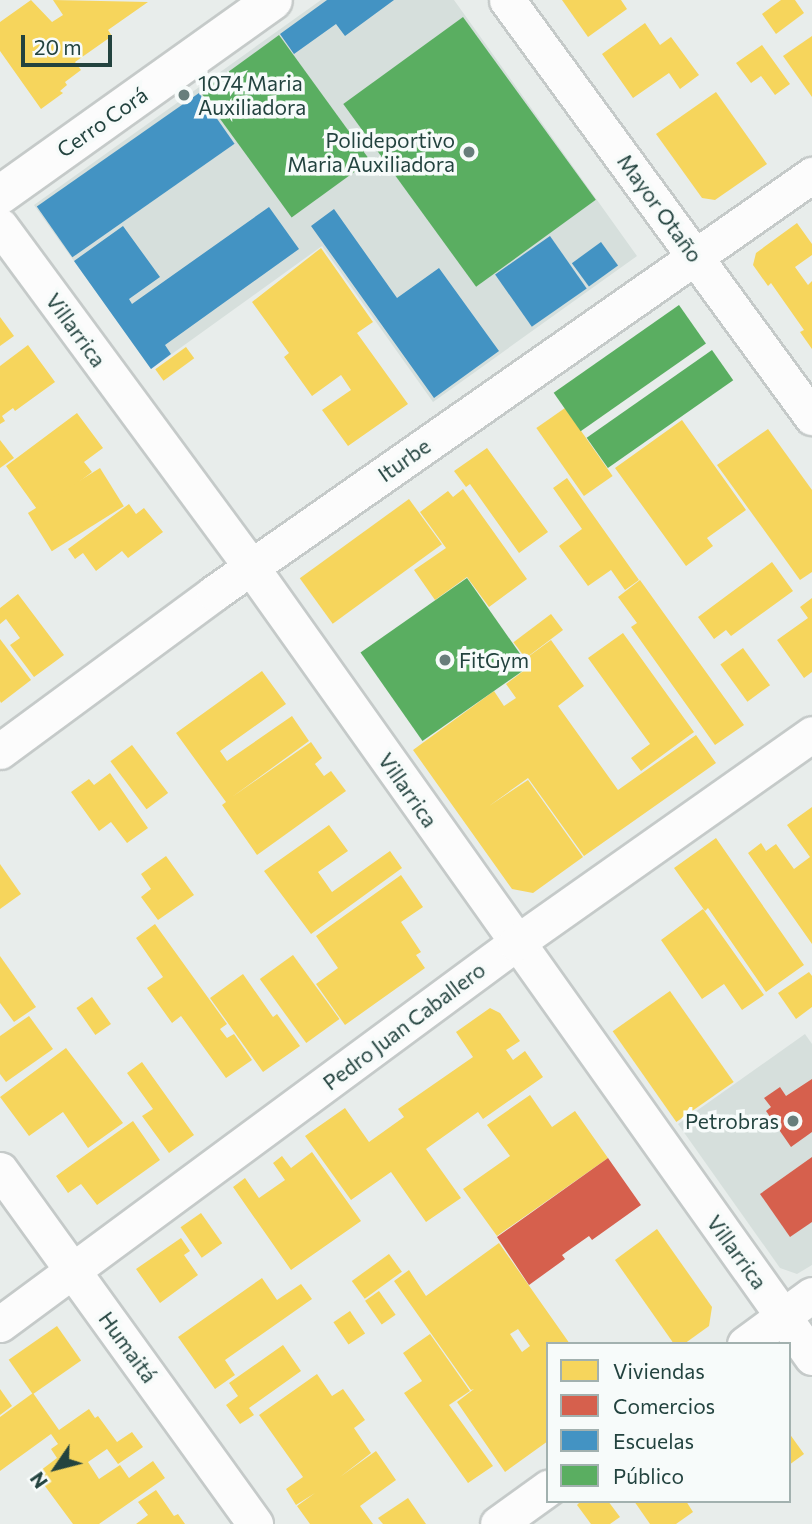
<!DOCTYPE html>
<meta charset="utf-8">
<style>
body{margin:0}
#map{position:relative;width:812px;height:1524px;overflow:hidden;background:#e8edeb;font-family:Commissioner,sans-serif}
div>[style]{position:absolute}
.built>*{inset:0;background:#d6dfdc}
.homes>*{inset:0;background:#f6d55c;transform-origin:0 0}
.shops>*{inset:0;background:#d6604d}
.schools>*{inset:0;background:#4393c3;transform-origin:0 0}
.public>*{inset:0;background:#5aae61;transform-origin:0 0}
.roads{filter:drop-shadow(2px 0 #c5cac9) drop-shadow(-2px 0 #c5cac9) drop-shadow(0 2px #c5cac9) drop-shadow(0 -2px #c5cac9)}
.minor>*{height:35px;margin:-17.5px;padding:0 17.5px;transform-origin:17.5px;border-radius:17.5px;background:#fcfcfc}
.tertiary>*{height:38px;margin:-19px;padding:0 19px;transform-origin:19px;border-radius:19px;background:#fcfcfc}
.dots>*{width:19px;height:19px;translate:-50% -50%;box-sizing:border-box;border:4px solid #f7fbfa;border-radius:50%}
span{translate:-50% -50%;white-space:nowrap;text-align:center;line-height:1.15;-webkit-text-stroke:7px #f7fbfa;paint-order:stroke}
.poi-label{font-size:21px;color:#23433f}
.left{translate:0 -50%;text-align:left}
.right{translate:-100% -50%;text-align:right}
.street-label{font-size:21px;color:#23433f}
.legend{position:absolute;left:546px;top:1342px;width:245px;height:161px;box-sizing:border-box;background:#f7fbfa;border:2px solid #a2b1af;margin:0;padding:9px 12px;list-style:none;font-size:21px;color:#23433f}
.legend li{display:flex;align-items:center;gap:14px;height:35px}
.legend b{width:35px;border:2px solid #a2b1af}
.north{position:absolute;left:21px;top:1433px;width:70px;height:70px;-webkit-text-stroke:5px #f7fbfa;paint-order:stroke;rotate:235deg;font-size:19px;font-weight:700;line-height:28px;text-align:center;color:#23433f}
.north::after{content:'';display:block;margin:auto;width:24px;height:32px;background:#23433f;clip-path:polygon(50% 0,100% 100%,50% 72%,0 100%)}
.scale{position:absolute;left:21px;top:35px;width:91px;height:32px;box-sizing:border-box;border:4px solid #23433f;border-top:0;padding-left:9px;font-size:21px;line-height:24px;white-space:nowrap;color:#23433f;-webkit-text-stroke:5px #f7fbfa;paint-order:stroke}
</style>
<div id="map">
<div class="built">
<i style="clip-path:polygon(321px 0,454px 0,637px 256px,433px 402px,322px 246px,151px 369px,34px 205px)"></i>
<i style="clip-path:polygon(805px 1034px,812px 1044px,812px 1265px,797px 1274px,780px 1268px,678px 1124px)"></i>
</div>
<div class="homes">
<i style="clip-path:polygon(31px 0,52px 22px,63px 15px,53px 0,148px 2px,108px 30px,112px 36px,75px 62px,81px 70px,65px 82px,67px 85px,60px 91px,63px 93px,41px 109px,0 51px,0 22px)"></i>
<i style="clip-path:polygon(562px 0,621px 0,627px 9px,588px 37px)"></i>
<i style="clip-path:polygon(781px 0,795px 0,804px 13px,776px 34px,762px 14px)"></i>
<i style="clip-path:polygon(645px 23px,660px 45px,671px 37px,699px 75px,680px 89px,669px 73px,633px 98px,602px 54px)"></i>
<i style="clip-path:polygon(812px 36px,812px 97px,783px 56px)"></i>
<i style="clip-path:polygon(762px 45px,790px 84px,775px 95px,761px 76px,751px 83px,736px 63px)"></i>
<i style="clip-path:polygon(716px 92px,767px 164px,715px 200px,702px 198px,656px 134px)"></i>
<i style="clip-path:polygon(797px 223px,812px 244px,812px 255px,795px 267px,808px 285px,812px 281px,812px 349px,800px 332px,804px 330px,771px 283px,768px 286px,753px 265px,756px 253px)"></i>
<i style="clip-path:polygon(321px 248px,373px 322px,357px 333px,408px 404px,348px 446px,322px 410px,351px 390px,341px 375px,312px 396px,284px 357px,289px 353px,252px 302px)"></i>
<i style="clip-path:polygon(0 317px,14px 336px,0 346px)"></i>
<i style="clip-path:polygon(28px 345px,55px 382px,15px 411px,13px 408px,2px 416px,5px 421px,0 424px,0 366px)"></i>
<i style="left:186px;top:347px;width:14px;height:38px;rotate:54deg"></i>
<i style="left:565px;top:408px;width:83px;height:35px;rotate:55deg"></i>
<i style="clip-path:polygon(77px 413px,103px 448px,84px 462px,92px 472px,39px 512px,6px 466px)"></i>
<i style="clip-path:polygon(682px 420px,746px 510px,707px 538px,713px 546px,686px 566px,615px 468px)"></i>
<i style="clip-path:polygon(768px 429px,812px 490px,812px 572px,800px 580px,717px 465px)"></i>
<i style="clip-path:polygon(0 440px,14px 458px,0 468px)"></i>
<i style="clip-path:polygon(487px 448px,548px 532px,519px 553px,470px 484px,466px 487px,454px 471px)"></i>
<i style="left:100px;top:468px;width:45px;height:85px;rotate:58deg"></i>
<i style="clip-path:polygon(567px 478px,639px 580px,625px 590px,611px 570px,588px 586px,559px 546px,582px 529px,553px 488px)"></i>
<i style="clip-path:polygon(463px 489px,527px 579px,489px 607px,467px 577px,435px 600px,414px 570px,446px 548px,420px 512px,448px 491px,453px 497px)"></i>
<i style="left:409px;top:499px;width:56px;height:135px;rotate:54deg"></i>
<i style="clip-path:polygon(129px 504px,136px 514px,144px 508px,163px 532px,128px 558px,122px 551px,96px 571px,83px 553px,75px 559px,68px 549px)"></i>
<i style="clip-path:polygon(772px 562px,793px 591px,731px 636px,726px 630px,714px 639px,698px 617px)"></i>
<i style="clip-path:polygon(640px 580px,744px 725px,715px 745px,631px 627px,637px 623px,618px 597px)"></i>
<i style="clip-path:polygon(18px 594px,64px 655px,34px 677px,10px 645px,20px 638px,6px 619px,0 624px,0 608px)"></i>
<i style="clip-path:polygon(812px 598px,812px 672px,804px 678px,777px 640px,808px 618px,800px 607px)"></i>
<i style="left:551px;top:614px;width:20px;height:47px;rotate:53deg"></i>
<i style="clip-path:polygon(623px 633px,694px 732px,641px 771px,631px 758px,650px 744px,588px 658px)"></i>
<i style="clip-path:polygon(0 639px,31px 680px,1px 703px,0 701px)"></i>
<i style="clip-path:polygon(551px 640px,584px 686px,558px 706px,618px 790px,696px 735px,716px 763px,584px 856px,528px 778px,489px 806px,528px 780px,583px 857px,533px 893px,512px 889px,413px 750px,494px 691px,504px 706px,516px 698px,506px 684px,530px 666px,525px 659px)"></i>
<i style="left:743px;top:648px;width:46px;height:28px;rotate:54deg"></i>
<i style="clip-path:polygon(262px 671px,286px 704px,220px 751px,227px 761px,292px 716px,309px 741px,232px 797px,311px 742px,322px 758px,315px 764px,324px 776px,331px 771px,346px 791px,257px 855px,222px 805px,226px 802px,176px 733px)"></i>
<i style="left:132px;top:745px;width:60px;height:27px;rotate:53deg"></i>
<i style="clip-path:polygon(110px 773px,148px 828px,127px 843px,111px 822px,99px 831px,71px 792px,89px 779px,94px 785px)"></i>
<i style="clip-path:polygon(812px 807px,812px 944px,748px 853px,761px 843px,766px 851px,776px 844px,794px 869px,810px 857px,787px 825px)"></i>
<i style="clip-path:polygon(329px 825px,348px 851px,318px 872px,332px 892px,390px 851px,402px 868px,311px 934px,264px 871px)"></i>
<i style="clip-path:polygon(716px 838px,804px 965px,766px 992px,708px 908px,705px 911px,674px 868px)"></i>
<i style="clip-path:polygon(166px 856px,194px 895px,158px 920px,141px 897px,151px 889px,141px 874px)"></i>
<i style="clip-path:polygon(0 864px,21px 894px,0 909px)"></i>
<i style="clip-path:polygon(401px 875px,423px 907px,401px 922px,421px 952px,416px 955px,425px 968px,345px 1025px,316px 984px,338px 968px,316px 936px)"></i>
<i style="clip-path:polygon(703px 909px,764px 995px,742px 1010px,724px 984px,702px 999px,661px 940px)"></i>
<i style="clip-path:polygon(155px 924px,227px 1024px,220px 1029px,227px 1038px,234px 1034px,252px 1060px,226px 1078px,181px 1016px,172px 1023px,147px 988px,163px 977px,136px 938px)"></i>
<i style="left:293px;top:955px;width:79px;height:41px;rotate:54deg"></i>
<i style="clip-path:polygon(0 956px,36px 1007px,14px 1022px,0 1003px)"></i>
<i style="clip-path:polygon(809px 972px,812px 976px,812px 1007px,796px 1019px,778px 993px)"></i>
<i style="clip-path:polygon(243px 974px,273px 1017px,277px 1014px,300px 1046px,263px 1072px,210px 998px)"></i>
<i style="left:670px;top:991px;width:111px;height:70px;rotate:55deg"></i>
<i style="left:92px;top:997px;width:33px;height:19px;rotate:55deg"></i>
<i style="clip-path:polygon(490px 1008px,500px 1013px,520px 1041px,506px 1050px,513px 1060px,525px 1051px,543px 1077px,483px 1119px,478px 1112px,426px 1149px,461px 1198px,426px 1222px,391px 1172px,351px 1200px,305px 1136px,345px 1108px,369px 1142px,404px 1117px,398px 1109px,473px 1057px,456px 1032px)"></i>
<i style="clip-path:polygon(29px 1016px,53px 1049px,6px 1082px,0 1074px,0 1036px)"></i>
<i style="clip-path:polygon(66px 1048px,123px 1123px,88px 1148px,63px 1112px,29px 1136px,0 1097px)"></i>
<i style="clip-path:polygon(142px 1062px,194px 1135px,169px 1153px,142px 1116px,153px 1109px,127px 1073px)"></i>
<i style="clip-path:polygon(530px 1095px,552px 1127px,575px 1111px,608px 1158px,497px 1236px,463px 1189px,510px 1156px,487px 1125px)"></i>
<i style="clip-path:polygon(133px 1121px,160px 1160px,97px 1205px,81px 1184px,68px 1193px,56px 1176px)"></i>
<i style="clip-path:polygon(312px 1152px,361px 1221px,291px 1270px,233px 1187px,245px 1178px,259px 1198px,285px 1180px,273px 1163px,282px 1156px,291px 1168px)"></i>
<i style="left:201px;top:1213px;width:37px;height:25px;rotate:55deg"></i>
<i style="clip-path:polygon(657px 1229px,712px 1307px,709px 1326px,684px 1344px,674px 1344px,615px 1260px)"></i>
<i style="clip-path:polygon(181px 1238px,190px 1251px,184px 1255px,198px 1275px,160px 1303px,136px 1269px)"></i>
<i style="clip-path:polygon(evenodd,499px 1243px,570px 1344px,548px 1344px,548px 1441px,505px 1472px,457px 1402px,474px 1389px,471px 1390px,394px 1281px,409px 1270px,426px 1296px,499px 1243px,518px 1329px,530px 1346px,522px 1352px,510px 1334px,518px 1329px)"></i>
<i style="left:389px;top:1254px;width:22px;height:46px;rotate:54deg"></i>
<i style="clip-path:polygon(262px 1278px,277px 1300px,301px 1284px,312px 1299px,225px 1360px,235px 1375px,215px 1389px,178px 1337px)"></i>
<i style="left:379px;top:1291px;width:29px;height:17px;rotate:55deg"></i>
<i style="left:350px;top:1311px;width:27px;height:20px;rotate:56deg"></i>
<i style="left:57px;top:1326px;width:42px;height:59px;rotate:55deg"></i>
<i style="clip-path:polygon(430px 1334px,470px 1391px,449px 1405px,493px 1466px,468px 1483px,404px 1393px,422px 1381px,403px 1353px)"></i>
<i style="clip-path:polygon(283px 1345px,301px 1371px,249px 1408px,254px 1415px,240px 1424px,226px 1405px,238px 1396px,229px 1383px)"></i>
<i style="clip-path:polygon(317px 1374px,332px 1396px,343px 1389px,365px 1420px,354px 1428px,371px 1453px,340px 1477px,376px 1451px,396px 1480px,360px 1506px,373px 1524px,310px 1524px,297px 1506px,315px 1493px,296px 1505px,286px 1489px,303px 1477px,259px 1415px)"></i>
<i style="clip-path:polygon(0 1389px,12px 1406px,0 1415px)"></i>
<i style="clip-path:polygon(33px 1393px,59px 1430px,89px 1409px,95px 1418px,98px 1416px,117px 1442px,132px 1432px,143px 1447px,118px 1464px,107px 1449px,88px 1462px,99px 1479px,120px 1465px,129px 1478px,153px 1461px,165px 1478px,99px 1524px,73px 1524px,36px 1474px,57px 1458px,51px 1449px,58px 1444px,51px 1434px,0 1471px,0 1417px)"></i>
<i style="clip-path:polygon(789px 1433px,804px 1454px,789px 1465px)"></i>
<i style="clip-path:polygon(156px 1490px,174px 1516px,178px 1514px,185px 1524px,136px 1524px,148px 1515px,138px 1502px)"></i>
<i style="clip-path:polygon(408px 1498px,426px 1524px,383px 1524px,378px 1518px)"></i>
<i style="clip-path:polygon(581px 1501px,608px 1501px,620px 1517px,610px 1524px,591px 1524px,577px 1505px)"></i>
<i style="clip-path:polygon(634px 1501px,686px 1501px,693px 1512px,676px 1524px,650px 1524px)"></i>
</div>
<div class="shops">
<i style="clip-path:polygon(812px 1079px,812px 1132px,791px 1147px,766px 1111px,771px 1107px,764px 1098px,780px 1087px,786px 1096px)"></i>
<i style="clip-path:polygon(812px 1157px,812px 1222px,790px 1237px,760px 1194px)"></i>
<i style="clip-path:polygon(608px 1158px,641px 1205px,592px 1240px,589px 1236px,562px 1255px,565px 1259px,529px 1285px,497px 1237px)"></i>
</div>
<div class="schools">
<i style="clip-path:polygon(327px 0,394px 0,345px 36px,336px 24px,294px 54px,280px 34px)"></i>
<i style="left:199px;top:93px;width:62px;height:198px;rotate:55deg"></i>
<i style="clip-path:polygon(269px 207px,299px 249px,165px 345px,171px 354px,151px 369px,74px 261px,123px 226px,160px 277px,129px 299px,132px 304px)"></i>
<i style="clip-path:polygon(334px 209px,397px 298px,439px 268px,499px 351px,434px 398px,311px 226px)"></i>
<i style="left:550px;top:236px;width:64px;height:67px;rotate:55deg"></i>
<i style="left:601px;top:242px;width:29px;height:36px;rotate:54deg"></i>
</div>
<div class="public">
<i style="left:463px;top:17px;width:226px;height:148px;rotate:54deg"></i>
<i style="left:279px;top:35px;width:155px;height:97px;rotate:54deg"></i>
<i style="left:679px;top:305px;width:47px;height:153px;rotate:55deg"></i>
<i style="left:712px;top:350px;width:37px;height:153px;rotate:55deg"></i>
<i style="left:467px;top:578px;width:108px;height:130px;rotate:55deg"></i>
</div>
<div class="roads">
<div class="minor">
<i style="left:507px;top:0;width:517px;rotate:53.82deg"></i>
<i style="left:0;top:226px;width:423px;rotate:53.6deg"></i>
<i style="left:251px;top:567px;width:969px;rotate:54.62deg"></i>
<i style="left:0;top:751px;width:266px;rotate:-36.4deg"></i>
<i style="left:214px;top:593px;width:730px;rotate:-34.95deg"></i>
<i style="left:0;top:1170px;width:436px;rotate:54.2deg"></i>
<i style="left:0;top:1324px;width:641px;rotate:-36.44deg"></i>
<i style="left:516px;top:943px;width:362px;rotate:-35.2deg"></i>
<i style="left:745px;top:1344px;width:83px;rotate:-36.2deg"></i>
<i style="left:498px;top:1524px;width:62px;rotate:-35.8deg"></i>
</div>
<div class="tertiary">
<i style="left:0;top:195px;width:335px;rotate:-35.5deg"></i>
</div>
</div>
<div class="dots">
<i style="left:184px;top:95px;background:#687e7b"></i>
<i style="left:469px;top:152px;background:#687e7b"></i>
<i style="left:445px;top:660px;background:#687e7b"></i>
<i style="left:793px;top:1121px;background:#687e7b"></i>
</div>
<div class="poi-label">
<span class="left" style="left:198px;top:95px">1074 Maria<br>Auxiliadora</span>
<span class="right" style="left:455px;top:152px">Polideportivo<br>Maria Auxiliadora</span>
<span class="left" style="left:459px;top:660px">FitGym</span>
<span class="right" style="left:779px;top:1121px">Petrobras</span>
</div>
<div class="street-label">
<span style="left:102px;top:122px;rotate:-35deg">Cerro Corá</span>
<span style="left:660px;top:208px;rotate:54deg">Mayor Otaño</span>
<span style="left:76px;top:330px;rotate:54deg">Villarrica</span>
<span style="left:404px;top:460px;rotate:-35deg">Iturbe</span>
<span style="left:408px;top:790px;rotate:55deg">Villarrica</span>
<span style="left:404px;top:1026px;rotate:-37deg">Pedro Juan Caballero</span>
<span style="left:737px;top:1252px;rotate:54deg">Villarrica</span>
<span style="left:128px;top:1347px;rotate:54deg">Humaitá</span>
</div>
<ul class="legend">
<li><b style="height:19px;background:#f6d55c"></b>Viviendas</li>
<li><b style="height:19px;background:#d6604d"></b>Comercios</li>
<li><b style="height:19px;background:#4393c3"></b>Escuelas</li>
<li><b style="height:19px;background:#5aae61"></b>Público</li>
</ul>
<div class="north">N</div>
<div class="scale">20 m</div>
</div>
